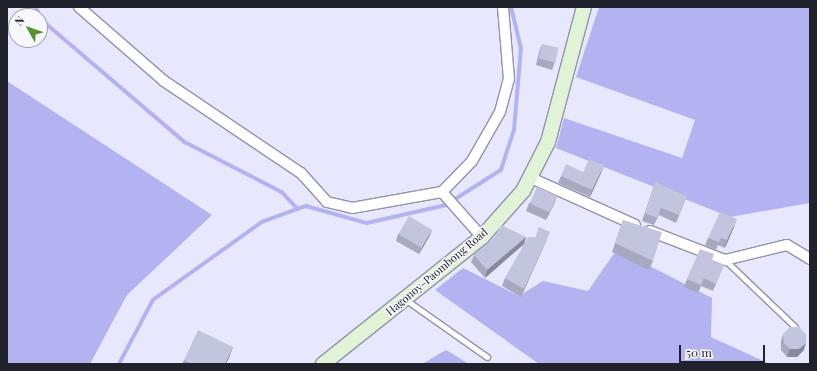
<!DOCTYPE html>
<style>
body{margin:0}
#map{position:relative;width:817px;height:371px;overflow:hidden;background:#e7e8fe;font-family:"Playfair Display",serif}
div>[style]{position:absolute}
.water>*{inset:0;background:#b2b3f0}
.stream>*{height:3.5px;margin:-1.75px;padding:0 1.75px;transform-origin:1.75px;border-radius:1.75px;background:#b2b3f0}
.roads{filter:drop-shadow(1px 0 #9293ac) drop-shadow(-1px 0 #9293ac) drop-shadow(0 1px #9293ac) drop-shadow(0 -1px #9293ac)}
.service>*{height:5px;margin:-2.5px;padding:0 2.5px;transform-origin:2.5px;border-radius:2.5px;background:#fff}
.minor>*{height:10px;margin:-5px;padding:0 5px;transform-origin:5px;border-radius:5px;background:#fff}
.secondary>*{height:14px;margin:-7px;padding:0 7px;transform-origin:7px;border-radius:7px;background:#e1f3d6}
.wall>*{inset:0;background:#a8a9c0}
.shaded-wall>*{inset:0;background:#888a9c}
.building>*{inset:0;background:#c3c5df;transform-origin:0 0}
span{translate:-50% -50%;white-space:nowrap;text-align:center;line-height:1.15;-webkit-text-stroke:3px #f7f7fd;paint-order:stroke}
.street-label{font-size:11px;color:#20212a}
.frame{position:absolute;inset:0;border:8px solid #20212a;pointer-events:none}
.north{position:absolute;left:8px;top:8px;width:40px;height:40px;box-sizing:border-box;background:#f7f7fd;border:1px solid #a1a1a9;border-radius:50%;rotate:310deg;font-size:11px;font-weight:700;line-height:16px;text-align:center;color:#20212a}
.north::after{content:'';display:block;margin:auto;width:14px;height:18px;background:#589230;clip-path:polygon(50% 0,100% 100%,50% 72%,0 100%)}
.scale{position:absolute;left:679px;top:345px;width:86px;height:18px;box-sizing:border-box;border:2px solid #20212a;border-top:0;padding-left:5px;font-size:12px;line-height:14px;white-space:nowrap;color:#20212a;-webkit-text-stroke:3px #f7f7fd;paint-order:stroke}
</style>
<div id="map">
<div class="water">
<i style="clip-path:polygon(599px 7px,810px 7px,810px 203px,730px 217px,556px 148px,564px 118px,682px 158px,695px 120px,576px 77px)"></i>
<i style="clip-path:polygon(7px 81px,212px 215px,127px 295px,90px 364px,7px 364px)"></i>
<i style="clip-path:polygon(617px 249px,712px 298px,711px 337px,770px 364px,539px 364px,435px 290px,463px 268px,519px 296px,543px 281px,588px 291px)"></i>
<i style="clip-path:polygon(446px 350px,469px 364px,422px 364px)"></i>
</div>
<div class="stream">
<i style="left:36px;top:7px;width:14px;rotate:65deg"></i>
<i style="left:42px;top:20px;width:188px;rotate:40.5deg"></i>
<i style="left:185px;top:142px;width:109px;rotate:27.3deg"></i>
<i style="left:282px;top:192px;width:23px;rotate:47deg"></i>
<i style="left:119px;top:364px;width:72px;rotate:-62deg"></i>
<i style="left:153px;top:300px;width:134px;rotate:-35.6deg"></i>
<i style="left:262px;top:222px;width:47px;rotate:-20deg"></i>
<i style="left:306px;top:206px;width:63px;rotate:15.6deg"></i>
<i style="left:367px;top:223px;width:81px;rotate:-12.8deg"></i>
<i style="left:446px;top:205px;width:65px;rotate:-32.5deg"></i>
<i style="left:501px;top:170px;width:42px;rotate:-72deg"></i>
<i style="left:514px;top:130px;width:81px;rotate:-85.1deg"></i>
<i style="left:521px;top:49px;width:43px;rotate:-103.4deg"></i>
</div>
<div class="roads">
<div class="service">
<i style="left:725px;top:260px;width:97px;rotate:43.7deg"></i>
<i style="left:406px;top:300px;width:99px;rotate:35.1deg"></i>
</div>
<div class="minor">
<i style="left:79px;top:7px;width:113px;rotate:41deg"></i>
<i style="left:164px;top:81px;width:165px;rotate:33.9deg"></i>
<i style="left:301px;top:173px;width:39px;rotate:48deg"></i>
<i style="left:327px;top:202px;width:26px;rotate:13deg"></i>
<i style="left:352px;top:208px;width:91px;rotate:-10.1deg"></i>
<i style="left:442px;top:192px;width:43px;rotate:-45.9deg"></i>
<i style="left:472px;top:161px;width:56px;rotate:-60.3deg"></i>
<i style="left:500px;top:112px;width:34px;rotate:-75deg"></i>
<i style="left:509px;top:79px;width:72px;rotate:-94.8deg"></i>
<i style="left:531px;top:178px;width:114px;rotate:24.3deg"></i>
<i style="left:442px;top:192px;width:60px;rotate:48.4deg"></i>
<i style="left:650px;top:231px;width:80px;rotate:21.1deg"></i>
<i style="left:725px;top:260px;width:64px;rotate:-13.6deg"></i>
<i style="left:787px;top:245px;width:27px;rotate:31deg"></i>
</div>
<div class="secondary">
<i style="left:323px;top:364px;width:203px;rotate:-38.6deg"></i>
<i style="left:482px;top:237px;width:62px;rotate:-48.3deg"></i>
<i style="left:523px;top:191px;width:55px;rotate:-63deg"></i>
<i style="left:548px;top:142px;width:140px;rotate:-75.1deg"></i>
</div>
</div>
<div class="wall">
<i style="clip-path:polygon(542px 44px,555px 62px,552px 70px,536px 65px,539px 52px)"></i>
<i style="clip-path:polygon(604px 165px,601px 173px,590px 197px,558px 183px,561px 176px,583px 172px)"></i>
<i style="clip-path:polygon(655px 182px,687px 196px,676px 223px,659px 215px,654px 225px,642px 221px)"></i>
<i style="clip-path:polygon(557px 196px,554px 204px,546px 220px,526px 211px,529px 203px)"></i>
<i style="clip-path:polygon(623px 220px,653px 261px,649px 270px,612px 252px)"></i>
<i style="clip-path:polygon(539px 227px,547px 239px,521px 297px,502px 286px,505px 278px,536px 237px)"></i>
<i style="clip-path:polygon(734px 227px,725px 248px,718px 245px,716px 250px,705px 245px,708px 238px)"></i>
<i style="clip-path:polygon(432px 230px,429px 237px,419px 254px,396px 241px,398px 234px)"></i>
<i style="clip-path:polygon(526px 237px,524px 244px,485px 278px,471px 262px,474px 255px,494px 238px)"></i>
<i style="clip-path:polygon(712px 260px,724px 265px,713px 291px,701px 286px,698px 293px,684px 287px,687px 279px)"></i>
<i style="clip-path:polygon(783px 334px,804px 350px,797px 357px,787px 357px,781px 350px,781px 341px)"></i>
<i style="clip-path:polygon(233px 347px,226px 364px,182px 364px,184px 360px)"></i>
</div>
<div class="shaded-wall">
<i style="clip-path:polygon(604px 165px,601px 173px,590px 197px,592px 190px)"></i>
<i style="clip-path:polygon(557px 196px,554px 204px,546px 220px,549px 213px)"></i>
<i style="clip-path:polygon(737px 219px,734px 227px,725px 248px,727px 240px)"></i>
<i style="clip-path:polygon(432px 230px,429px 237px,419px 254px,422px 247px)"></i>
<i style="clip-path:polygon(550px 232px,547px 239px,521px 297px,524px 289px)"></i>
<i style="clip-path:polygon(526px 237px,524px 244px,485px 278px,487px 270px)"></i>
<i style="clip-path:polygon(806px 343px,804px 350px,797px 357px,787px 357px,790px 349px)"></i>
<i style="clip-path:polygon(233px 347px,229px 358px,226px 364px,225px 364px)"></i>
</div>
<div class="building">
<i style="left:542px;top:44px;width:17px;height:15px;rotate:13deg"></i>
<i style="clip-path:polygon(589px 159px,604px 165px,592px 190px,561px 176px,566px 164px,583px 172px)"></i>
<i style="clip-path:polygon(655px 182px,687px 196px,679px 215px,661px 208px,657px 218px,645px 213px)"></i>
<i style="left:537px;top:187px;width:22px;height:18px;rotate:24deg"></i>
<i style="clip-path:polygon(720px 212px,737px 219px,727px 240px,721px 238px,719px 242px,708px 238px)"></i>
<i style="left:409px;top:216px;width:27px;height:21px;rotate:31deg"></i>
<i style="clip-path:polygon(623px 220px,662px 232px,653px 261px,615px 243px)"></i>
<i style="clip-path:polygon(501px 225px,526px 237px,487px 270px,474px 255px,494px 238px)"></i>
<i style="clip-path:polygon(539px 227px,550px 232px,524px 289px,505px 278px,528px 237px,536px 237px)"></i>
<i style="clip-path:polygon(700px 249px,714px 254px,712px 260px,724px 265px,716px 284px,704px 278px,701px 285px,687px 279px)"></i>
<i style="clip-path:polygon(790px 327px,799px 327px,806px 334px,806px 343px,799px 349px,790px 349px,784px 343px,783px 334px)"></i>
<i style="clip-path:polygon(198px 330px,233px 347px,225px 364px,192px 364px,184px 360px)"></i>
</div>
<div class="street-label">
<span style="left:437px;top:272px;rotate:-40deg">Hagonoy-Paombong Road</span>
</div>
<div class="frame"></div>
<div class="north">N</div>
<div class="scale">50 m</div>
</div>
